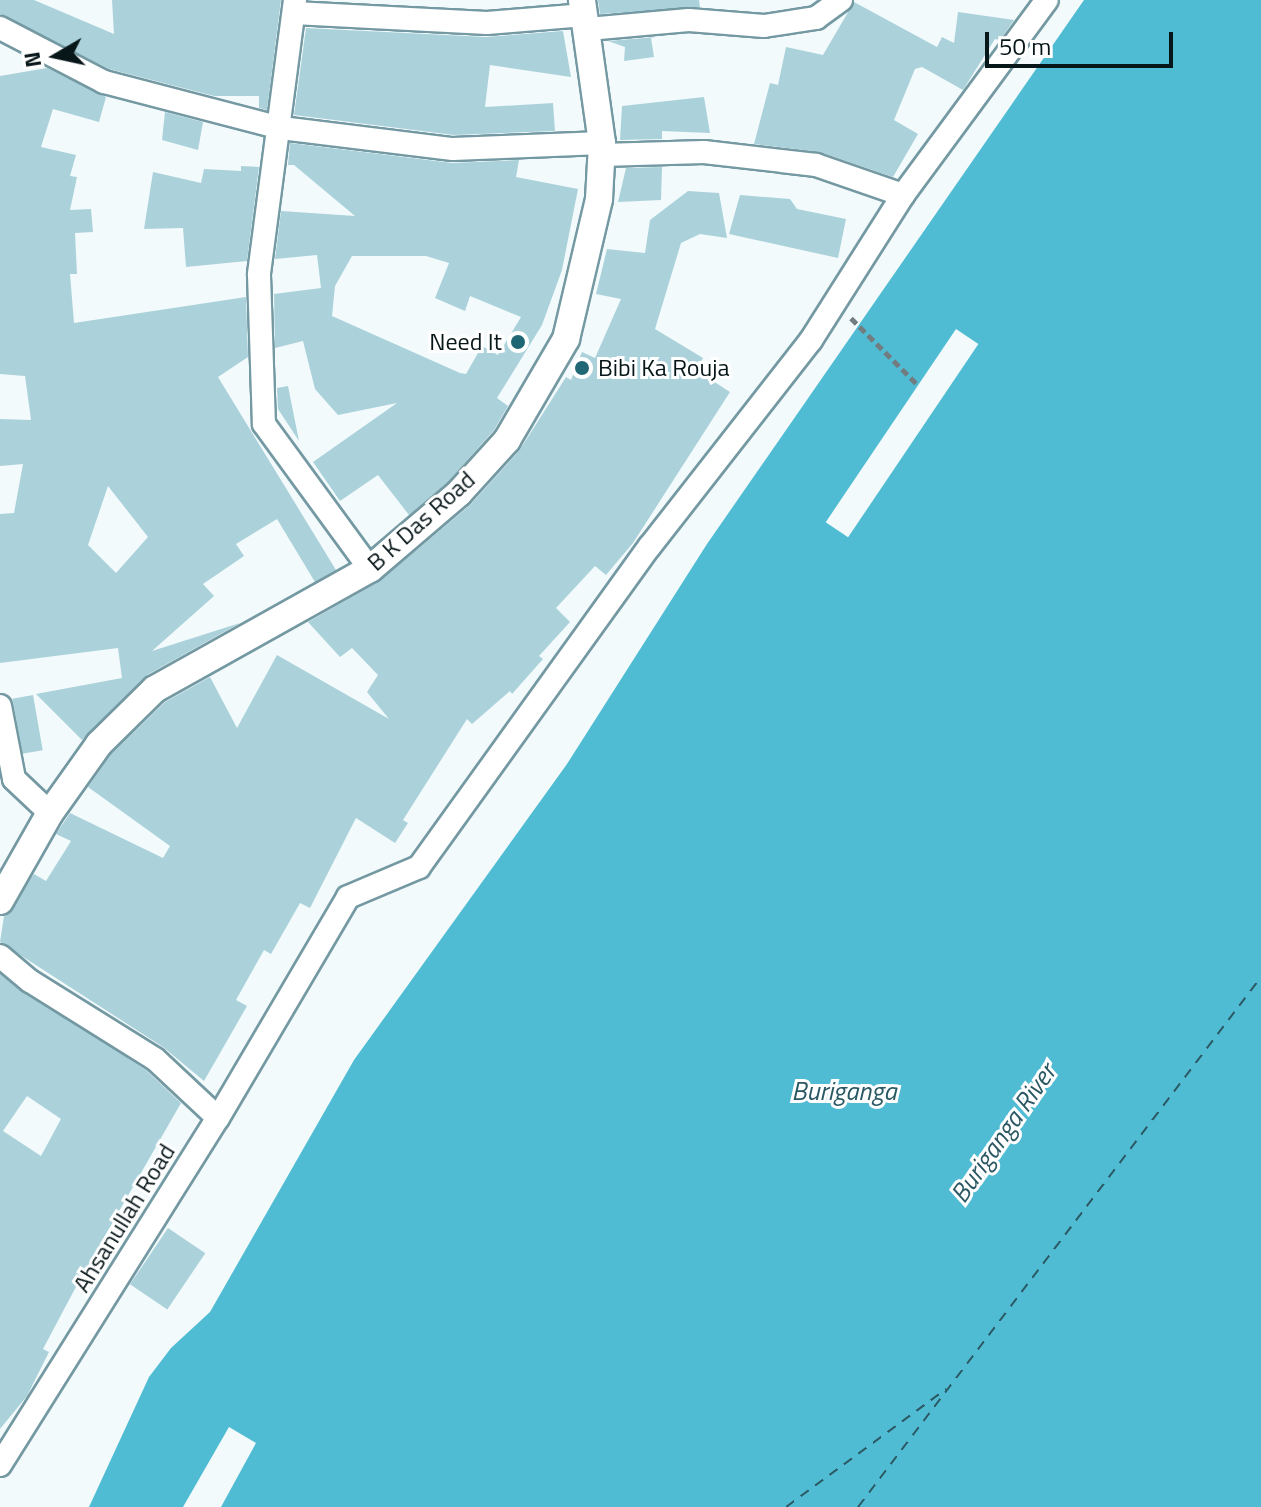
<!DOCTYPE html>
<style>
body{margin:0}
#map{position:relative;width:1261px;height:1507px;overflow:hidden;background:#f2fafc;font-family:"Titillium Web",sans-serif}
div>[style]{position:absolute}
.water>*{inset:0;background:#50bcd3}
.pier>*{inset:0;background:#f2fafc;transform-origin:0 0}
.ferry>*{height:2px;margin-top:-1px;transform-origin:0;background:repeating-linear-gradient(90deg,#2a5863 0 10px,transparent 0 18px)}
.building>*{inset:0;background:#abd2db;transform-origin:0 0}
.path>*{height:5px;margin-top:-2.5px;transform-origin:0;background:repeating-linear-gradient(90deg,#717d80 0 8px,transparent 0 12px)}
.roads{filter:drop-shadow(2px 0 #7499a2) drop-shadow(-2px 0 #7499a2) drop-shadow(0 2px #7499a2) drop-shadow(0 -2px #7499a2)}
.minor>*{height:22px;margin:-11px;padding:0 11px;transform-origin:11px;border-radius:11px;background:#fff}
.tertiary>*{height:26px;margin:-13px;padding:0 13px;transform-origin:13px;border-radius:13px;background:#fff}
.dots>*{width:22px;height:22px;translate:-50% -50%;box-sizing:border-box;border:4px solid #fff;border-radius:50%}
span{translate:-50% -50%;white-space:nowrap;text-align:center;line-height:1.15;-webkit-text-stroke:6px #fff;paint-order:stroke}
.poi-label{font-size:24px;color:#071619}
.right{translate:-100% -50%;text-align:right}
.left{translate:0 -50%;text-align:left}
.street-label{font-size:24px;color:#071619}
.water-label{font-size:26px;color:#2a5863;font-style:italic}
.north{position:absolute;left:16px;top:16px;width:80px;height:80px;-webkit-text-stroke:6px #fff;paint-order:stroke;rotate:261deg;font-size:22px;font-weight:700;line-height:32px;text-align:center;color:#071619}
.north::after{content:'';display:block;margin:auto;width:28px;height:36px;background:#071619;clip-path:polygon(50% 0,100% 100%,50% 72%,0 100%)}
.scale{position:absolute;left:985px;top:32px;width:188px;height:36px;box-sizing:border-box;border:4px solid #071619;border-top:0;padding-left:10px;font-size:24px;line-height:28px;white-space:nowrap;color:#071619;-webkit-text-stroke:6px #fff;paint-order:stroke}
</style>
<div id="map">
<div class="water">
<i style="clip-path:polygon(1084px 0,1261px 0,1261px 1507px,89px 1507px,149px 1377px,171px 1348px,210px 1312px,354px 1060px,567px 764px,707px 544px)"></i>
</div>
<div class="pier">
<i style="left:956px;top:329px;width:27px;height:233px;rotate:34deg"></i>
<i style="clip-path:polygon(229px 1427px,256px 1443px,221px 1507px,183px 1507px)"></i>
</div>
<div class="ferry">
<i style="left:786px;top:1507px;width:199px;rotate:-36.4deg"></i>
<i style="left:858px;top:1507px;width:666px;rotate:-52.75deg"></i>
</div>
<div class="building">
<i style="clip-path:polygon(0 0,34px 0,114px 34px,112px 0,281px 0,267px 110px,259px 108px,259px 96px,214px 96px,109px 69px,0 14px)"></i>
<i style="clip-path:polygon(598px 0,699px 0,700px 7px,600px 14px)"></i>
<i style="clip-path:polygon(854px 2px,937px 47px,942px 37px,954px 43px,958px 12px,1014px 20px,1000px 40px,995px 39px,963px 90px,922px 67px,915px 69px,894px 120px,918px 134px,893px 177px,820px 152px,754px 144px,770px 83px,778px 85px,786px 47px,823px 55px)"></i>
<i style="clip-path:polygon(306px 28px,486px 37px,563px 31px,571px 77px,490px 65px,485px 107px,553px 103px,555px 131px,454px 135px,294px 115px)"></i>
<i style="clip-path:polygon(656px 37px,651px 38px,654px 57px,624px 61px,625px 47px,608px 41px)"></i>
<i style="clip-path:polygon(evenodd,47px 68px,106px 97px,99px 122px,53px 109px,41px 147px,76px 155px,70px 176px,77px 177px,70px 210px,91px 209px,93px 232px,75px 233px,77px 274px,70px 274px,74px 323px,246px 297px,248px 357px,218px 377px,336px 570px,315px 582px,277px 519px,236px 544px,244px 556px,203px 584px,214px 596px,152px 651px,240px 623px,147px 675px,82px 740px,36px 694px,122px 678px,118px 648px,0 663px,0 514px,14px 513px,23px 464px,0 466px,0 419px,31px 420px,25px 376px,0 374px,0 76px,47px 68px,108px 486px,148px 537px,116px 573px,88px 545px,108px 486px)"></i>
<i style="clip-path:polygon(704px 97px,710px 133px,662px 131px,662px 139px,620px 140px,622px 106px)"></i>
<i style="clip-path:polygon(165px 112px,203px 122px,198px 150px,162px 140px)"></i>
<i style="clip-path:polygon(evenodd,290px 143px,452px 163px,519px 160px,516px 177px,578px 189px,562px 270px,542px 325px,497px 398px,508px 406px,494px 430px,448px 482px,409px 515px,378px 475px,340px 501px,313px 462px,397px 403px,338px 415px,315px 389px,303px 341px,275px 348px,274px 294px,321px 288px,317px 255px,275px 259px,281px 211px,355px 216px,294px 165px,288px 165px,290px 143px,352px 256px,426px 256px,449px 263px,435px 298px,465px 311px,470px 296px,521px 317px,498px 355px,482px 346px,466px 374px,460px 373px,332px 316px,335px 286px,352px 256px)"></i>
<i style="clip-path:polygon(241px 166px,259px 167px,247px 261px,186px 267px,183px 228px,144px 229px,153px 172px,201px 183px,204px 169px,241px 171px)"></i>
<i style="clip-path:polygon(662px 167px,661px 200px,618px 202px,626px 168px)"></i>
<i style="clip-path:polygon(688px 191px,719px 193px,727px 238px,700px 234px,681px 243px,655px 329px,703px 358px,696px 370px,730px 392px,633px 543px,606px 575px,595px 566px,556px 608px,570px 622px,539px 656px,543px 659px,512px 694px,510px 691px,472px 724px,467px 719px,403px 820px,408px 823px,395px 843px,356px 818px,310px 908px,300px 903px,271px 954px,264px 950px,236px 1000px,247px 1006px,204px 1081px,163px 1047px,0 942px,4px 916px,34px 874px,46px 881px,71px 841px,56px 834px,70px 813px,163px 858px,170px 846px,88px 787px,111px 754px,165px 702px,210px 677px,237px 728px,277px 655px,389px 719px,367px 692px,378px 675px,352px 648px,340px 657px,308px 622px,380px 581px,470px 505px,519px 451px,566px 377px,571px 380px,582px 352px,595px 358px,621px 299px,596px 294px,607px 249px,645px 253px,650px 220px)"></i>
<i style="clip-path:polygon(740px 195px,790px 199px,797px 209px,846px 219px,838px 258px,729px 234px)"></i>
<i style="clip-path:polygon(288px 386px,299px 441px,278px 409px,277px 388px)"></i>
<i style="left:33px;top:695px;width:56px;height:21px;rotate:80deg"></i>
<i style="clip-path:polygon(evenodd,0 974px,146px 1070px,181px 1103px,78px 1283px,43px 1349px,49px 1352px,27px 1396px,0 1429px,0 974px,27px 1096px,61px 1119px,41px 1156px,3px 1131px,27px 1096px)"></i>
<i style="left:168px;top:1228px;width:45px;height:68px;rotate:34deg"></i>
</div>
<div class="path">
<i style="left:851px;top:318px;width:95px;rotate:45deg"></i>
</div>
<div class="roads">
<div class="minor">
<i style="left:295px;top:0;width:277px;rotate:97.5deg"></i>
<i style="left:259px;top:275px;width:149px;rotate:88.1deg"></i>
<i style="left:264px;top:424px;width:180px;rotate:53.8deg"></i>
<i style="left:294px;top:13px;width:193px;rotate:3deg"></i>
<i style="left:487px;top:23px;width:98px;rotate:-4.7deg"></i>
<i style="left:0;top:28px;width:117px;rotate:27.4deg"></i>
<i style="left:104px;top:82px;width:183px;rotate:14.6deg"></i>
<i style="left:281px;top:128px;width:173px;rotate:7deg"></i>
<i style="left:453px;top:149px;width:149px;rotate:-2.3deg"></i>
<i style="left:588px;top:29px;width:101px;rotate:-5.1deg"></i>
<i style="left:689px;top:20px;width:75px;rotate:4.6deg"></i>
<i style="left:764px;top:26px;width:53px;rotate:-8.7deg"></i>
<i style="left:816px;top:18px;width:31px;rotate:-36deg"></i>
<i style="left:602px;top:155px;width:102px;rotate:-1.7deg"></i>
<i style="left:704px;top:152px;width:113px;rotate:6.6deg"></i>
<i style="left:816px;top:165px;width:92px;rotate:19deg"></i>
<i style="left:0;top:706px;width:74px;rotate:79.1deg"></i>
<i style="left:14px;top:779px;width:50px;rotate:43.4deg"></i>
<i style="left:0;top:956px;width:39px;rotate:40deg"></i>
<i style="left:30px;top:981px;width:147px;rotate:32deg"></i>
<i style="left:155px;top:1059px;width:86px;rotate:43.1deg"></i>
<i style="left:0;top:1465px;width:410px;rotate:-57.9deg"></i>
<i style="left:218px;top:1118px;width:256px;rotate:-59.5deg"></i>
<i style="left:348px;top:897px;width:77px;rotate:-22.9deg"></i>
<i style="left:419px;top:867px;width:395px;rotate:-54.3deg"></i>
<i style="left:650px;top:546px;width:261px;rotate:-52deg"></i>
<i style="left:811px;top:340px;width:172px;rotate:-57.6deg"></i>
<i style="left:903px;top:195px;width:242px;rotate:-53.6deg"></i>
</div>
<div class="tertiary">
<i style="left:0;top:901px;width:101px;rotate:-60.4deg"></i>
<i style="left:50px;top:813px;width:85px;rotate:-54.6deg"></i>
<i style="left:99px;top:744px;width:78px;rotate:-44.5deg"></i>
<i style="left:155px;top:689px;width:246px;rotate:-29.2deg"></i>
<i style="left:370px;top:569px;width:117px;rotate:-40.5deg"></i>
<i style="left:459px;top:493px;width:72px;rotate:-47.8deg"></i>
<i style="left:507px;top:440px;width:117px;rotate:-59.7deg"></i>
<i style="left:566px;top:339px;width:144px;rotate:-76.7deg"></i>
<i style="left:599px;top:199px;width:56px;rotate:-86.9deg"></i>
<i style="left:602px;top:143px;width:144px;rotate:-98deg"></i>
</div>
</div>
<div class="dots">
<i style="left:518px;top:342px;background:#206775"></i>
<i style="left:582px;top:368px;background:#206775"></i>
</div>
<div class="poi-label">
<span class="right" style="left:502px;top:342px">Need It</span>
<span class="left" style="left:598px;top:368px">Bibi Ka Rouja</span>
</div>
<div class="street-label">
<span style="left:421px;top:521px;rotate:-42deg">B K Das Road</span>
<span style="left:124px;top:1218px;rotate:-58deg">Ahsanullah Road</span>
</div>
<div class="water-label">
<span style="left:844px;top:1091px">Buriganga</span>
<span style="left:1003px;top:1133px;rotate:-55deg">Buriganga River</span>
</div>
<div class="north">N</div>
<div class="scale">50 m</div>
</div>
